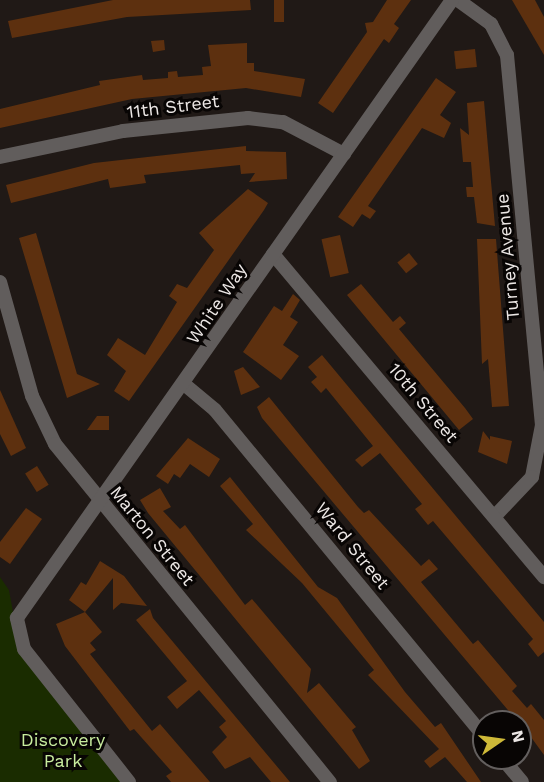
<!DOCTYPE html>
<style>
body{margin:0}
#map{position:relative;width:544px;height:782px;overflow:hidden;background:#201916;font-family:"Work Sans",sans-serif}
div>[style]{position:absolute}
.green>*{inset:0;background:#1a2c00}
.building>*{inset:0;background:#5d300f;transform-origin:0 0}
.street>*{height:14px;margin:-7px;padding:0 7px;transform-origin:7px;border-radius:7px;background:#615d5c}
span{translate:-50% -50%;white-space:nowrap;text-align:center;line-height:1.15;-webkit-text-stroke:6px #080504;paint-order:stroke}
.street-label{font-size:18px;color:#ece7e5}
.park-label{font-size:18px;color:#c8ec9e}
.north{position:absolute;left:472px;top:710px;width:60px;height:60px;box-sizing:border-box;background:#080504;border:2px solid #635f5e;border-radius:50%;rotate:77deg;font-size:16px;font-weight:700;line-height:24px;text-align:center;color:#ece7e5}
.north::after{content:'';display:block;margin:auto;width:21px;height:27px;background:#ceb938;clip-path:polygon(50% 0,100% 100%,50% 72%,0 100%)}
</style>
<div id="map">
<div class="green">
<i style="clip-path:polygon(0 577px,9px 590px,16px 629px,128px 782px,0 782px)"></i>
</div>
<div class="building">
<i style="clip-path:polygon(113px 0,250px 0,251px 10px,127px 17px,12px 38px,8px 21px)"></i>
<i style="left:274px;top:0;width:10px;height:22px"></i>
<i style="clip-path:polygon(387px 0,411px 0,394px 24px,399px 28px,389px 43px,384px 39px,333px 113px,318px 103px,367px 32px,365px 23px,373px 22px)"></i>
<i style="clip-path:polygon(512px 0,535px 0,544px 17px,544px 55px)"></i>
<i style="clip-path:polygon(164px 40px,165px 50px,153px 52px,151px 41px)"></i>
<i style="clip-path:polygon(247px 43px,247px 63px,254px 63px,254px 71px,305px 79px,301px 97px,246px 88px,132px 99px,0 128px,0 109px,100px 85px,99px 81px,142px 75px,143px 80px,168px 78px,168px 72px,177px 71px,178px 77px,203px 75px,202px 67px,211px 66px,208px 45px)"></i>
<i style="left:475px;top:49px;width:18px;height:21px;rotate:84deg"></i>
<i style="clip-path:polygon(436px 78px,456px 92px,440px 115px,451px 123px,444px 138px,422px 128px,368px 206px,376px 211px,370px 219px,362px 214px,353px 227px,338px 217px)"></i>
<i style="clip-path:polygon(484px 101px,489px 159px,495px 226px,477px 223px,474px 197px,467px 197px,466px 187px,473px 187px,471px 162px,463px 162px,460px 128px,469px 135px,467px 103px)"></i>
<i style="clip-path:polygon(246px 146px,246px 151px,286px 152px,287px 179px,249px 182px,255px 173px,241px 174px,240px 165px,144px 175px,146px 183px,110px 188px,108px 179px,11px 203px,6px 185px,94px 163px)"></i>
<i style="clip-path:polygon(248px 189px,268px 203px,264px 210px,129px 401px,114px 391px,126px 371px,107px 355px,118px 338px,145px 355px,177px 302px,169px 296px,177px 284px,187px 288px,214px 250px,199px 233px)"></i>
<i style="clip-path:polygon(36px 233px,77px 374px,100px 384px,67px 398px,19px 238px)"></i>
<i style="left:340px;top:235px;width:39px;height:19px;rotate:77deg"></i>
<i style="clip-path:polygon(477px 239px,496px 239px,509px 406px,492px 407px,488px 359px,482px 364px)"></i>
<i style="left:409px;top:253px;width:14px;height:15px;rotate:51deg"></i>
<i style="clip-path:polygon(361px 284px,393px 322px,400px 316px,406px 323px,399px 329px,465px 408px,473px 419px,459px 430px,347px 295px)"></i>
<i style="clip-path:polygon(293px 294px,300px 300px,290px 317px,298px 322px,283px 345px,299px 356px,281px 380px,243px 352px,274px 306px,282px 311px)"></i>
<i style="clip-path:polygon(322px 355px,544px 622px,544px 652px,538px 657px,528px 644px,533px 639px,433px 521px,428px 525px,415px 509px,422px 504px,380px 453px,362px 467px,355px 460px,373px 446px,326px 388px,321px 393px,311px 382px,317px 377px,308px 367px)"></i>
<i style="clip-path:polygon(243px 367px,260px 387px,241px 395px,234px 371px)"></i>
<i style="clip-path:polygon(0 390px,26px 448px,11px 456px,0 434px)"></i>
<i style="clip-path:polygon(269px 397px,358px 507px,364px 513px,369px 510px,421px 566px,429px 559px,438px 569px,421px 582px,473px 644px,478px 640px,517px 686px,512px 691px,527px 708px,531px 704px,544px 720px,544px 755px,520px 722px,503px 722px,512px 715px,262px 418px,257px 407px)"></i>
<i style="clip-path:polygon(97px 416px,109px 416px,109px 430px,87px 430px)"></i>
<i style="clip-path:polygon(483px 431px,490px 440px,490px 436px,512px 441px,507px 464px,478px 452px)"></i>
<i style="clip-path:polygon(188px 438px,220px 459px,209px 477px,190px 464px,180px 478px,174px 474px,168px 484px,156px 476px)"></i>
<i style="left:37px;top:466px;width:22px;height:14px;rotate:58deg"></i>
<i style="clip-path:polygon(230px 477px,318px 587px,337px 598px,405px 692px,435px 727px,441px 723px,481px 782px,467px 782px,445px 757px,430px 768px,424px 761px,439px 749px,368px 675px,374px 670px,302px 583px,246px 530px,253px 524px,220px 486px)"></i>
<i style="clip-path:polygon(160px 488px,171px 507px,163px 511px,180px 529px,185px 525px,245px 605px,252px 599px,311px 669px,307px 693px,319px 683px,356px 727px,352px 730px,370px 761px,359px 769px,148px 513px,140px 500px)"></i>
<i style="clip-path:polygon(26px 508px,42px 519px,10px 564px,0 557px,0 542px)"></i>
<i style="clip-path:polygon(100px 561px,124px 576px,147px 606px,121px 603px,113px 610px,113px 578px,85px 612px,102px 632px,90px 643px,96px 650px,90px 654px,152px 731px,160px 724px,210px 782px,171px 782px,166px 776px,172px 772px,134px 729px,130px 731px,65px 646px,56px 624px,85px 612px,69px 600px,81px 582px,86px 585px)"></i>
<i style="clip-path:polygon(150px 609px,153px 618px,290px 782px,271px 782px,250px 757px,225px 769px,212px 752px,227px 737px,219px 727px,226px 721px,199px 690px,177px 709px,167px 697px,187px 681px,136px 620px)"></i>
</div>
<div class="street">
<i style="left:458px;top:0;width:41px;rotate:36deg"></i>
<i style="left:491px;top:24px;width:35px;rotate:63deg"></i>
<i style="left:507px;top:55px;width:372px;rotate:84.6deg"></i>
<i style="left:542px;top:425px;width:53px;rotate:100.9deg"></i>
<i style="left:532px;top:477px;width:54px;rotate:133.5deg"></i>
<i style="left:0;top:157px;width:126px;rotate:-11.9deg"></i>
<i style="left:123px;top:131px;width:126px;rotate:-5.9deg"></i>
<i style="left:248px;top:118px;width:35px;rotate:7deg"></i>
<i style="left:283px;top:122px;width:69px;rotate:27.7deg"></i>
<i style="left:273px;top:254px;width:422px;rotate:50deg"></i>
<i style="left:0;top:282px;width:118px;rotate:74.3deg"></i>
<i style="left:32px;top:396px;width:53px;rotate:64.4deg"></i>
<i style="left:55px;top:444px;width:436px;rotate:50.9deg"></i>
<i style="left:184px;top:384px;width:40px;rotate:40deg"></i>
<i style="left:215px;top:410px;width:423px;rotate:50.5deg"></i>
<i style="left:502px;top:758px;width:31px;rotate:50deg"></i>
<i style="left:129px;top:782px;width:169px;rotate:-128.3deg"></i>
<i style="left:24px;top:649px;width:32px;rotate:-103deg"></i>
<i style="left:17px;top:618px;width:756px;rotate:-54.86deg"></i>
</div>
<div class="street-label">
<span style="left:173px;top:107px;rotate:-7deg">11th Street</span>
<span style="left:508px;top:257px;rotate:-95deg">Turney Avenue</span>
<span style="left:217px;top:304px;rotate:-56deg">White Way</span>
<span style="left:423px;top:403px;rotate:50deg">10th Street</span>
<span style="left:152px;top:536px;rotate:51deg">Marton Street</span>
<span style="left:352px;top:546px;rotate:51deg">Ward Street</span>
</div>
<div class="park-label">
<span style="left:63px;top:751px">Discovery<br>Park</span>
</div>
<div class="north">N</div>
</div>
